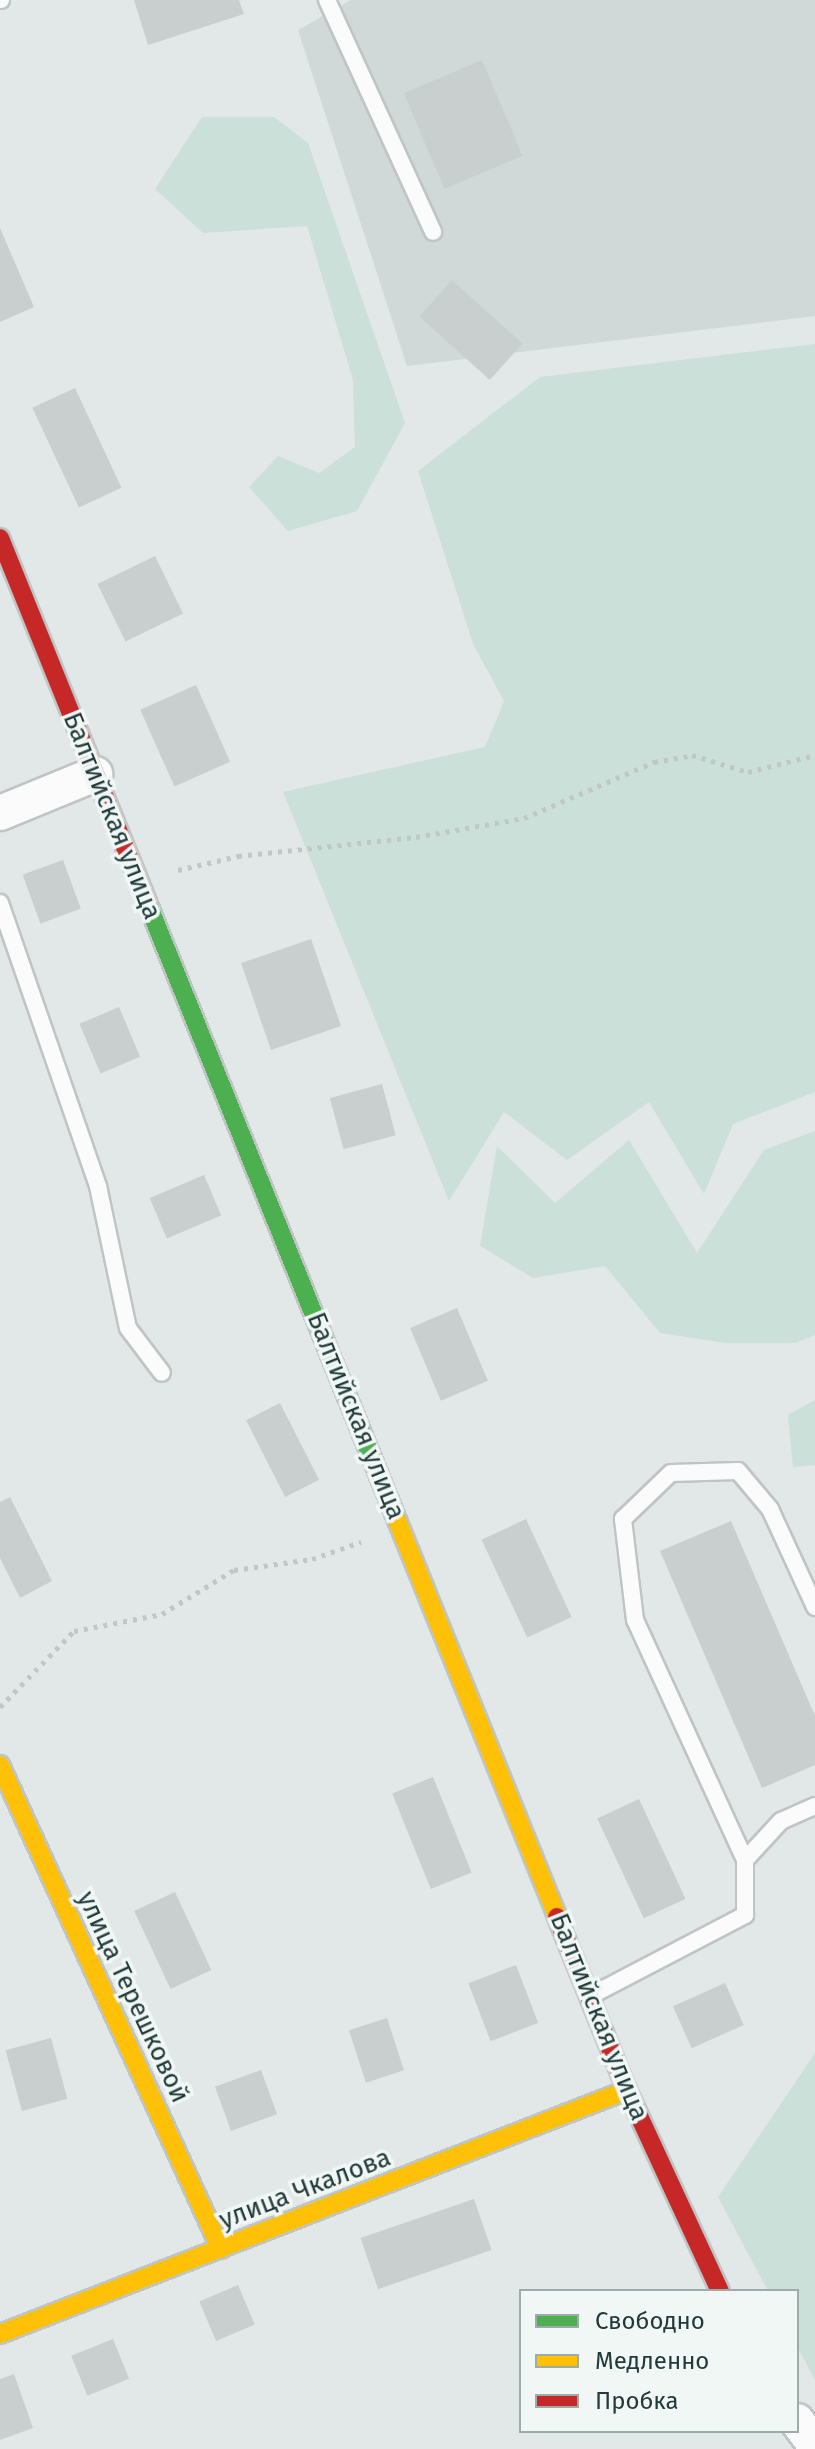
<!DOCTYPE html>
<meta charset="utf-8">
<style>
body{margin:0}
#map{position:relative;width:815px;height:2449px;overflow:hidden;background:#e2e7e7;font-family:"Fira Sans",sans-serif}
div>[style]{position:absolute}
.built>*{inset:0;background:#d0d9d8}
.green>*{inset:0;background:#cbe0d8}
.building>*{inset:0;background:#c9cfce;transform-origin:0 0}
.path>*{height:5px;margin-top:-2.5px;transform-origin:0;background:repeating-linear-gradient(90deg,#bfc7c7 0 4px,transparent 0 10px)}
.roads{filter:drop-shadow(2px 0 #bfc4c4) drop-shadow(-2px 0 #bfc4c4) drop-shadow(0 2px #bfc4c4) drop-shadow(0 -2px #bfc4c4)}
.lane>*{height:16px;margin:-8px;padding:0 8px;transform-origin:8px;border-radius:8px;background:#fbfbfb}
.street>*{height:34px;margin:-17px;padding:0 17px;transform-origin:17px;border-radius:17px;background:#fbfbfb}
.fast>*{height:18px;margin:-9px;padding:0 9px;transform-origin:9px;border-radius:9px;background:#4caf50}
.slow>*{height:18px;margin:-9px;padding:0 9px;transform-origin:9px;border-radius:9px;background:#ffc107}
.jam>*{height:18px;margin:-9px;padding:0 9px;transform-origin:9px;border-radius:9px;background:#c62828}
span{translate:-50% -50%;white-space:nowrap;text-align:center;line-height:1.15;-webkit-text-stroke:7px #f0f7f5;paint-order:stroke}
.street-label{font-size:26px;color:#213a3a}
.legend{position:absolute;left:519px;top:2289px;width:280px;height:144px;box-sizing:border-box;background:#f0f7f5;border:2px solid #9dabaa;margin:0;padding:10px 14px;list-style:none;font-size:24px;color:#213a3a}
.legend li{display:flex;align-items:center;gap:16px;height:40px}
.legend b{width:40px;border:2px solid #9dabaa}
</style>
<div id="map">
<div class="built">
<i style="clip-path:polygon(351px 0,815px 0,815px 316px,407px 366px,298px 30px)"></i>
</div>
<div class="green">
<i style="clip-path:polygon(202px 117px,274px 117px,308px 143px,405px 423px,357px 511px,288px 531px,249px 487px,278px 456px,319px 473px,355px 447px,353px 380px,307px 226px,203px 233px,155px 189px)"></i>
<i style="clip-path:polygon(815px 344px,815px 1092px,733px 1124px,704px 1194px,649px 1102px,567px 1160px,504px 1112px,449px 1201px,283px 792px,485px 747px,504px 701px,473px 644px,418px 471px,540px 377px)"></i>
<i style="clip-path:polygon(815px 1131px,815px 1335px,795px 1343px,726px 1343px,660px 1333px,605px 1266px,533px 1278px,480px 1246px,497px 1146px,555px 1203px,629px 1140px,697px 1253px,764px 1150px)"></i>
<i style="clip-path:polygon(815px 1400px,815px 1465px,793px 1467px,788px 1415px)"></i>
<i style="clip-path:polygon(815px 2053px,815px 2380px,797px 2346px,797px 2291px,768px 2291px,718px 2197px)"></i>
</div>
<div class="building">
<i style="clip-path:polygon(134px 0,239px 0,244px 14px,148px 45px)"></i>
<i style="left:482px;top:60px;width:104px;height:85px;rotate:67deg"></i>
<i style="clip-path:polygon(0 228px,34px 307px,0 322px)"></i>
<i style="left:452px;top:280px;width:95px;height:49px;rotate:42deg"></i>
<i style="left:75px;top:388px;width:110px;height:47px;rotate:65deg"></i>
<i style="left:155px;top:556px;width:64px;height:64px;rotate:64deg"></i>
<i style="left:196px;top:685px;width:84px;height:61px;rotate:66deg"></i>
<i style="left:63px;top:860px;width:52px;height:43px;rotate:70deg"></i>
<i style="left:311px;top:939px;width:92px;height:74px;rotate:71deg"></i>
<i style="left:119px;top:1007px;width:54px;height:43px;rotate:67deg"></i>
<i style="left:382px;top:1084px;width:53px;height:54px;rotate:75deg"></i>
<i style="left:204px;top:1175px;width:44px;height:59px;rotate:67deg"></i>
<i style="left:457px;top:1308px;width:79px;height:51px;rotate:67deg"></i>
<i style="left:280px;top:1403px;width:86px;height:38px;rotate:63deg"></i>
<i style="clip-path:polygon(10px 1497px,52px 1581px,20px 1598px,0 1558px,0 1502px)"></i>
<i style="left:526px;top:1519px;width:108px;height:49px;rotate:65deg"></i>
<i style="clip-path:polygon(731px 1521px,815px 1716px,815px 1765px,762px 1788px,660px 1551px)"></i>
<i style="left:433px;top:1777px;width:103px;height:44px;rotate:68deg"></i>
<i style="left:639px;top:1799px;width:110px;height:46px;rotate:65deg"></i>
<i style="left:175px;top:1892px;width:86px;height:45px;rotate:65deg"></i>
<i style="left:516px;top:1965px;width:62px;height:51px;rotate:69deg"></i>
<i style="left:725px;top:1983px;width:46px;height:57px;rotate:66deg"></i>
<i style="left:387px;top:2018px;width:55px;height:40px;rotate:72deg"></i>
<i style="left:51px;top:2038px;width:63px;height:47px;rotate:75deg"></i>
<i style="left:261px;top:2070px;width:47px;height:49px;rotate:70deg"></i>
<i style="left:474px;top:2199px;width:54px;height:120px;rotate:71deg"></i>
<i style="left:238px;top:2285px;width:43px;height:42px;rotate:67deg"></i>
<i style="left:113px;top:2339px;width:43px;height:45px;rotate:68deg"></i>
<i style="clip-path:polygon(14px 2374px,33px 2428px,0 2440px,0 2379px)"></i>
</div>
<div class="path">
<i style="left:178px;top:870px;width:62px;rotate:-13.1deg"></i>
<i style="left:238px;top:856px;width:179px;rotate:-6.1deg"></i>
<i style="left:416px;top:837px;width:110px;rotate:-10deg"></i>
<i style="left:524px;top:818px;width:142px;rotate:-23.3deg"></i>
<i style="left:654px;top:762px;width:39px;rotate:-10deg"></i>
<i style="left:692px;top:755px;width:59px;rotate:16.9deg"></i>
<i style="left:748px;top:772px;width:69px;rotate:-14.2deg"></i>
<i style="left:0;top:1707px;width:106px;rotate:-45.8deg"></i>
<i style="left:74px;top:1631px;width:90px;rotate:-10.9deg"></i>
<i style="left:162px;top:1614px;width:84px;rotate:-31.4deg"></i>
<i style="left:234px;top:1570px;width:79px;rotate:-8deg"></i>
<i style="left:312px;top:1559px;width:52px;rotate:-19.1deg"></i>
</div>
<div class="roads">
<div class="lane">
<i style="left:0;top:0;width:1px"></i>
<i style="left:327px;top:0;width:255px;rotate:65.4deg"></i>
<i style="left:0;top:903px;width:299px;rotate:70.9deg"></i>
<i style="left:98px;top:1186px;width:145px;rotate:78.1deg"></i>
<i style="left:128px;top:1328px;width:56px;rotate:52.9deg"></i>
<i style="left:745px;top:1860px;width:53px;rotate:-47.3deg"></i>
<i style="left:781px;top:1821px;width:37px;rotate:-24deg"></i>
<i style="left:592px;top:1995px;width:173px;rotate:-27.6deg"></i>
<i style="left:745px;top:1915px;width:55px;rotate:-90deg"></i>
<i style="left:745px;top:1860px;width:264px;rotate:-114.6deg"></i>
<i style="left:635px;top:1620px;width:102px;rotate:-96.8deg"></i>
<i style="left:623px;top:1519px;width:66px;rotate:-43.8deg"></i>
<i style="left:671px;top:1473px;width:67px;rotate:-1.7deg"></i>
<i style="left:738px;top:1471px;width:50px;rotate:49.9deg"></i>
<i style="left:770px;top:1509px;width:108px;rotate:65.3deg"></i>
</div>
<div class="street">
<i style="left:0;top:813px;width:103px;rotate:-22.3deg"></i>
<i style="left:797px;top:2421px;width:30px;rotate:53deg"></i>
</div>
<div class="fast">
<i style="left:147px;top:902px;width:667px;rotate:67.98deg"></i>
</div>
<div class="slow">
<i style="left:397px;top:1520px;width:428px;rotate:68deg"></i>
<i style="left:0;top:1765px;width:532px;rotate:65.46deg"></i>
<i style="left:0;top:2334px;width:673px;rotate:-21.26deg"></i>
</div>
<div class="jam">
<i style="left:0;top:538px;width:393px;rotate:68deg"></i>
<i style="left:557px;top:1917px;width:187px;rotate:68deg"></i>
<i style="left:627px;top:2090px;width:221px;rotate:65.2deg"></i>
</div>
</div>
<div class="street-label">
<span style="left:112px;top:816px;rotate:68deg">Балтийская улица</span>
<span style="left:356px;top:1416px;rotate:68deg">Балтийская улица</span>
<span style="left:133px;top:1997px;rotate:65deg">улица Терешковой</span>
<span style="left:599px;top:2017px;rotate:68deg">Балтийская улица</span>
<span style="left:305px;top:2189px;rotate:-21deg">улица Чкалова</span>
</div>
<ul class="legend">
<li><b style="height:10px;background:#4caf50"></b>Свободно</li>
<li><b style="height:10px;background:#ffc107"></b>Медленно</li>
<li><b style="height:10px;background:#c62828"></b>Пробка</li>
</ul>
</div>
